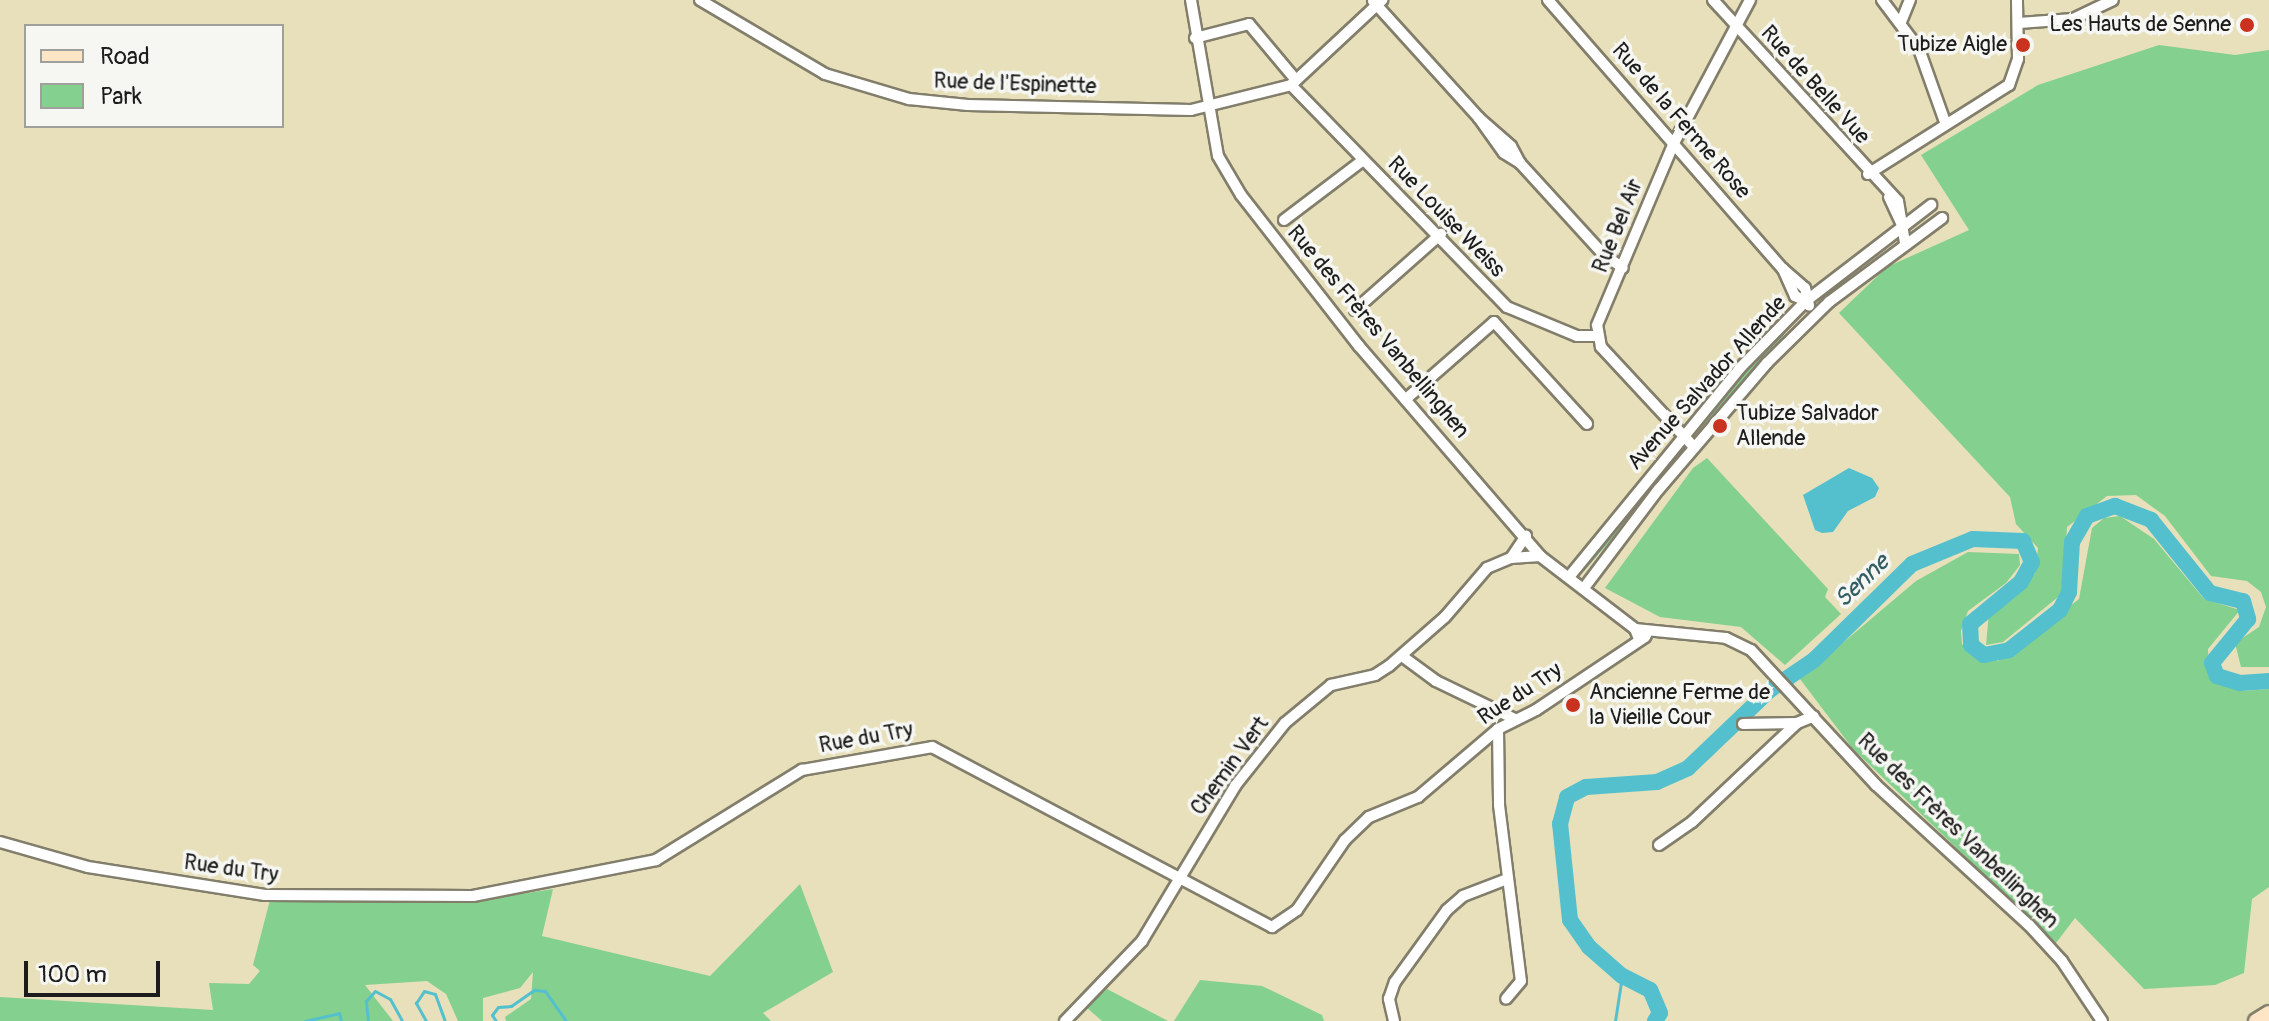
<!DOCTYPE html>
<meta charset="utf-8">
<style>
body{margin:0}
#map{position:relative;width:2269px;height:1021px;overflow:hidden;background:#e7e0ba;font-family:Pangolin,sans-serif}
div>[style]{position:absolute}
.green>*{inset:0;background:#84d08e}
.water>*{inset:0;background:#54c0ce}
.stream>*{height:3px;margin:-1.5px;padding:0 1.5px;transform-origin:1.5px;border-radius:1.5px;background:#54c0ce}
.river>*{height:16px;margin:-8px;padding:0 8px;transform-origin:8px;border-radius:8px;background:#54c0ce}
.roads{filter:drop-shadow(2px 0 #827e6b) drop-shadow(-2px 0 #827e6b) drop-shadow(0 2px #827e6b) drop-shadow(0 -2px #827e6b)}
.street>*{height:10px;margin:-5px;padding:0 5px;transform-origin:5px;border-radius:5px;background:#fff}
.secondary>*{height:14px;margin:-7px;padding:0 7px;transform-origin:7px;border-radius:7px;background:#fde5c5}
.dots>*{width:22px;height:22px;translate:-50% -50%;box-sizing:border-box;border:4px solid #f6f6f2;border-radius:50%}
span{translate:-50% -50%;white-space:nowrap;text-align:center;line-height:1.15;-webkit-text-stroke:7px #f6f6f2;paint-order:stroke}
.poi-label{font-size:22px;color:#1c1c1c}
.right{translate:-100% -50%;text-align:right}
.left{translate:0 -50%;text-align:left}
.street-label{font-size:22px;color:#1c1c1c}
.water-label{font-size:24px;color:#325e63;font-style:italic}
.legend{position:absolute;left:24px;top:24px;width:260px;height:104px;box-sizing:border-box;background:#f6f6f2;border:2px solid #9f9f9c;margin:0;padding:10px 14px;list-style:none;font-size:24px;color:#1c1c1c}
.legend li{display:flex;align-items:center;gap:16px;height:40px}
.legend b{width:40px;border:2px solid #9f9f9c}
.scale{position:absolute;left:24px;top:961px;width:136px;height:36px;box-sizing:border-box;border:4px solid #1c1c1c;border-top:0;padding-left:10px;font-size:24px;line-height:28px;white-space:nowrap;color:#1c1c1c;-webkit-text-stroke:6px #f6f6f2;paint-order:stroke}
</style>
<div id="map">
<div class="green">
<i style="clip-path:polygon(2159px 45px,2235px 55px,2269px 50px,2269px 667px,2241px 667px,2235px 643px,2259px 627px,2266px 607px,2261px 592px,2247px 581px,2211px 576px,2165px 516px,2136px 495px,2107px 496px,2067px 527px,2063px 593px,2003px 642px,1986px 645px,1989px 613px,2035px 574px,2038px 548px,2016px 524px,2010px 497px,1839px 313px,1887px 267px,1969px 230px,1921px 155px,2038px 85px)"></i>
<i style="clip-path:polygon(1802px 308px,1780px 341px,1702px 427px,1700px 423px,1747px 365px)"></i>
<i style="clip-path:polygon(1677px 450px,1657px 487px,1584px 571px,1583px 567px)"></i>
<i style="clip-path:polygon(1707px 458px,1828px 589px,1825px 597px,1841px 614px,1785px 665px,1741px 627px,1660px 617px,1605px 588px,1693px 468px)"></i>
<i style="clip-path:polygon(2120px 516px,2154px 539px,2204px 599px,2240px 610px,2208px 649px,2209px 675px,2241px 691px,2269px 689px,2269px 887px,2252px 899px,2244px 973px,2215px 985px,2144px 989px,2075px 918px,2056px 943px,1853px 749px,1800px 679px,1916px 581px,1968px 552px,2019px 554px,2020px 565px,2006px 583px,1968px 611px,1961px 631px,1962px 644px,1972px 653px,1998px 661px,2079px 599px,2092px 528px,2104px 518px)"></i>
<i style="clip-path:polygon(800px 884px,833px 972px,763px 1013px,771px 1021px,506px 1021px,505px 1017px,531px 999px,533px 972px,520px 988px,483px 998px,483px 1021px,458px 1021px,446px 994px,427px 981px,365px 985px,393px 1021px,0 1021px,0 997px,213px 1010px,209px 983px,249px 984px,260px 971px,253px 965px,270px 900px,477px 901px,553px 889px,542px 936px,710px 976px)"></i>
<i style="clip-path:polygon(1200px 980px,1262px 986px,1322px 1015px,1324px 1021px,1174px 1021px)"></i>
<i style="clip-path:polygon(1107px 989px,1168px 1021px,1102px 1021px,1086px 1007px)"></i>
</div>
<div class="water">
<i style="clip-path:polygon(1849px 468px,1872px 478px,1879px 488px,1875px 497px,1848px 511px,1833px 532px,1822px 533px,1815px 530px,1803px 495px)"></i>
</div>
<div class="stream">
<i style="left:305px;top:1021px;width:35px;rotate:-13deg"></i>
<i style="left:339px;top:1013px;width:8px;rotate:76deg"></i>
<i style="left:368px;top:1021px;width:20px;rotate:-96deg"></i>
<i style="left:366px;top:1001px;width:13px;rotate:-48deg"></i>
<i style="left:375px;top:991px;width:17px;rotate:28deg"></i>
<i style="left:390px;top:999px;width:25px;rotate:61deg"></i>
<i style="left:426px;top:1021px;width:21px;rotate:-119deg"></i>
<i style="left:416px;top:1003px;width:14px;rotate:-56deg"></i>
<i style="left:424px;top:991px;width:11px;rotate:15deg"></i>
<i style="left:435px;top:994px;width:29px;rotate:70deg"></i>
<i style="left:496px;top:1021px;width:7px;rotate:-124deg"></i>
<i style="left:492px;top:1015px;width:10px;rotate:-53deg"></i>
<i style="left:498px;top:1007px;width:13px;rotate:-4deg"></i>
<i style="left:511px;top:1006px;width:28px;rotate:-35deg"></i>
<i style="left:534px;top:990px;width:11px;rotate:5deg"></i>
<i style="left:545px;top:991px;width:37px;rotate:55deg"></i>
<i style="left:1615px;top:1021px;width:46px;rotate:-81.2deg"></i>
</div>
<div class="river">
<i style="left:1655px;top:1021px;width:9px;rotate:-58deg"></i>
<i style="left:1660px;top:1013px;width:25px;rotate:-113deg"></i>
<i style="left:1650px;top:990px;width:31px;rotate:-153deg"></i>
<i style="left:1622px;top:976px;width:44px;rotate:-138.7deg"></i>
<i style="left:1589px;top:947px;width:33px;rotate:-125deg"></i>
<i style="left:1570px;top:920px;width:97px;rotate:-95.9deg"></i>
<i style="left:1560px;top:824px;width:28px;rotate:-75deg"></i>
<i style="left:1567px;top:797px;width:21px;rotate:-28deg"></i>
<i style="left:1586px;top:787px;width:71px;rotate:-4deg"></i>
<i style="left:1657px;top:782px;width:34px;rotate:-24deg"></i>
<i style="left:1688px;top:768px;width:113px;rotate:-43.6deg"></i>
<i style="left:1770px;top:690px;width:53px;rotate:-34.3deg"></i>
<i style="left:1814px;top:660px;width:137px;rotate:-44.4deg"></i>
<i style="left:1912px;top:564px;width:66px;rotate:-22.3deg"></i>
<i style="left:1973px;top:539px;width:50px;rotate:2.3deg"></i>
<i style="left:2023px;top:541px;width:23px;rotate:67deg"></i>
<i style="left:2032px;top:562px;width:23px;rotate:119deg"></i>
<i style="left:2021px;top:582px;width:66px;rotate:140.5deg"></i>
<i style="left:1970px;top:624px;width:21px;rotate:87deg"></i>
<i style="left:1971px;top:645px;width:16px;rotate:38deg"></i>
<i style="left:1984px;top:655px;width:25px;rotate:-11deg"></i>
<i style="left:2009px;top:650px;width:65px;rotate:-38.1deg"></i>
<i style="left:2060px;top:610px;width:20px;rotate:-63deg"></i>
<i style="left:2069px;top:592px;width:50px;rotate:-86.6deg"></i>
<i style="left:2072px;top:542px;width:30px;rotate:-60deg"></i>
<i style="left:2087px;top:516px;width:30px;rotate:-20deg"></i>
<i style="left:2115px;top:506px;width:39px;rotate:21deg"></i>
<i style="left:2151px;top:520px;width:94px;rotate:51.1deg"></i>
<i style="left:2210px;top:593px;width:34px;rotate:14deg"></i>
<i style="left:2243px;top:601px;width:19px;rotate:74deg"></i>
<i style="left:2248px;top:619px;width:57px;rotate:129.3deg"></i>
<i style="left:2212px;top:663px;width:14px;rotate:69deg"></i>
<i style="left:2217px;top:676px;width:24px;rotate:17deg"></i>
<i style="left:2240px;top:683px;width:29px;rotate:-4deg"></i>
</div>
<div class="roads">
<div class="street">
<i style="left:700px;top:0;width:145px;rotate:30.6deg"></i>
<i style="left:825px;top:74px;width:88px;rotate:16.6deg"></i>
<i style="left:909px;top:99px;width:59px;rotate:5.8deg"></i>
<i style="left:968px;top:105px;width:223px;rotate:1.3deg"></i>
<i style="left:1191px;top:110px;width:103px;rotate:-14deg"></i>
<i style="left:1291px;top:85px;width:125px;rotate:-43deg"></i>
<i style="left:1191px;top:0;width:158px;rotate:80.2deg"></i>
<i style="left:1218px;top:156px;width:45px;rotate:59.5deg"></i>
<i style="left:1241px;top:195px;width:192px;rotate:52deg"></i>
<i style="left:1359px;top:346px;width:277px;rotate:49.2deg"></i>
<i style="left:1540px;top:556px;width:120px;rotate:37.5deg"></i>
<i style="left:1635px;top:629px;width:11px;rotate:68deg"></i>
<i style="left:1548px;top:0;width:357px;rotate:48.9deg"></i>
<i style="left:1713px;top:0;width:273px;rotate:47.4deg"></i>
<i style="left:1898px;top:201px;width:43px;rotate:80.5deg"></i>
<i style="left:1882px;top:0;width:61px;rotate:52.9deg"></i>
<i style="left:1919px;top:49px;width:77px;rotate:70.4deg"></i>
<i style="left:1373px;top:1px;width:158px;rotate:47.8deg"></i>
<i style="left:1901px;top:22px;width:24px;rotate:-68deg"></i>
<i style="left:2019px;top:23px;width:54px;rotate:-4.2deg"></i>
<i style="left:2073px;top:19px;width:44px;rotate:-25.4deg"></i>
<i style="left:1195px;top:38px;width:56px;rotate:-14.5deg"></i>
<i style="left:1249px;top:24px;width:73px;rotate:50deg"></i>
<i style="left:1291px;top:85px;width:310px;rotate:45.8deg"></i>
<i style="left:1507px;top:307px;width:76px;rotate:22.5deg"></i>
<i style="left:1577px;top:336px;width:19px"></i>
<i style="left:1520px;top:163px;width:19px;rotate:-118deg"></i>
<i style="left:1511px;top:146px;width:43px;rotate:-138.8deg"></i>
<i style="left:1479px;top:118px;width:43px;rotate:54.5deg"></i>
<i style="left:1504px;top:153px;width:19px;rotate:32deg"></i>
<i style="left:1520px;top:163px;width:123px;rotate:47.6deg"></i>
<i style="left:1603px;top:254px;width:24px;rotate:35deg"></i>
<i style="left:1868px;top:174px;width:167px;rotate:-32.3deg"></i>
<i style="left:2009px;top:85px;width:28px;rotate:-71deg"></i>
<i style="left:2018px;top:59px;width:59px;rotate:-91deg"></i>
<i style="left:1889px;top:197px;width:31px;rotate:65deg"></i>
<i style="left:1284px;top:220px;width:99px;rotate:-37.2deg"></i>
<i style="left:1806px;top:301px;width:12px;rotate:-156deg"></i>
<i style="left:1795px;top:296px;width:30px;rotate:-114deg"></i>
<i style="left:1783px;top:269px;width:29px;rotate:41deg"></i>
<i style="left:1805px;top:288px;width:18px;rotate:77deg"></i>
<i style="left:1355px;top:310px;width:115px;rotate:-41.5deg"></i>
<i style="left:1406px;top:399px;width:117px;rotate:-41.2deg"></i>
<i style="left:1494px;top:322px;width:138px;rotate:47.6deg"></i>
<i style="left:1694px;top:447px;width:137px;rotate:-132.9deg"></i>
<i style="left:1601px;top:347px;width:22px;rotate:-100deg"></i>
<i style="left:1597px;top:325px;width:198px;rotate:-67.1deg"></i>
<i style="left:1674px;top:143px;width:162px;rotate:-62deg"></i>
<i style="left:1511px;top:558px;width:27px;rotate:-56deg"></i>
<i style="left:1569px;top:577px;width:270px;rotate:-50.7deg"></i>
<i style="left:1740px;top:368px;width:94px;rotate:-45.4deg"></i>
<i style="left:1806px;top:301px;width:158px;rotate:-37.5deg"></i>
<i style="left:1584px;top:588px;width:124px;rotate:-52.9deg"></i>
<i style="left:1659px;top:489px;width:166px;rotate:-49.4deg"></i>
<i style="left:1767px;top:363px;width:87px;rotate:-44.5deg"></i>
<i style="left:1829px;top:302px;width:141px;rotate:-36.6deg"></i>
<i style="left:1635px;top:629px;width:91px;rotate:5.6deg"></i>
<i style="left:1726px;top:638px;width:28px;rotate:26deg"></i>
<i style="left:1751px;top:650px;width:184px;rotate:47.2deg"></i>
<i style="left:1876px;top:785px;width:207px;rotate:42.5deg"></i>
<i style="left:2029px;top:925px;width:49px;rotate:47.5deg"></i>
<i style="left:2062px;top:961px;width:72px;rotate:56.3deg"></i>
<i style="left:1402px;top:656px;width:42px;rotate:36.3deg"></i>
<i style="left:1436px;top:681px;width:88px;rotate:25.7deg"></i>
<i style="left:1743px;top:724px;width:54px;rotate:-1.1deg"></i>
<i style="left:1498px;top:729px;width:76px;rotate:89.2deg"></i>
<i style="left:1499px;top:805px;width:177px;rotate:82.9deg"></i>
<i style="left:1521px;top:981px;width:23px;rotate:130deg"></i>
<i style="left:0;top:842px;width:91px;rotate:15.9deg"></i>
<i style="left:88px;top:867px;width:179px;rotate:9deg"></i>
<i style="left:265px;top:895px;width:208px;rotate:0.3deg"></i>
<i style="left:473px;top:896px;width:187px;rotate:-11.1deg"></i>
<i style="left:656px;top:860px;width:172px;rotate:-31.7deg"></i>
<i style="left:802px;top:770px;width:132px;rotate:-10deg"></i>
<i style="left:932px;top:747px;width:385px;rotate:27.9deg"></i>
<i style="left:1272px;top:927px;width:30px;rotate:-34deg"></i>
<i style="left:1297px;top:910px;width:85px;rotate:-55.6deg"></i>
<i style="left:1345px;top:840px;width:33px;rotate:-44deg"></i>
<i style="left:1369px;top:817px;width:53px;rotate:-22.2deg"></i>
<i style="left:1418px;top:797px;width:105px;rotate:-40.4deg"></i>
<i style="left:1498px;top:729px;width:42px;rotate:-26.6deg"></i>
<i style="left:1536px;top:710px;width:131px;rotate:-33.8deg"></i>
<i style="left:1645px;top:637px;width:7px;rotate:-63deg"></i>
<i style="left:1659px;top:845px;width:40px;rotate:-34.9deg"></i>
<i style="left:1692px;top:822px;width:144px;rotate:-43.3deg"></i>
<i style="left:1797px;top:723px;width:18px;rotate:-22deg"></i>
<i style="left:1065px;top:1021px;width:111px;rotate:-46.1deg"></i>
<i style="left:1142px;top:941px;width:181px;rotate:-59deg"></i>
<i style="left:1235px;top:786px;width:80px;rotate:-51.6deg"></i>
<i style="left:1285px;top:723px;width:60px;rotate:-39.6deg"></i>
<i style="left:1331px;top:685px;width:45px;rotate:-12.8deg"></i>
<i style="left:1375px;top:675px;width:17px;rotate:-33deg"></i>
<i style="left:1389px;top:666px;width:74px;rotate:-41.2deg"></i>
<i style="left:1445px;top:617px;width:65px;rotate:-49.4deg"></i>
<i style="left:1487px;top:568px;width:26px;rotate:-23deg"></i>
<i style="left:1511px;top:558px;width:29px;rotate:-4deg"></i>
<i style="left:1394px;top:1021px;width:23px;rotate:-103deg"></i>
<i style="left:1389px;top:999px;width:18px;rotate:-71deg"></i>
<i style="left:1395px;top:982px;width:89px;rotate:-54.2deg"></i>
<i style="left:1447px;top:910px;width:21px;rotate:-41deg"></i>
<i style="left:1463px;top:896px;width:47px;rotate:-21.1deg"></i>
</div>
<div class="secondary">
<i style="left:2256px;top:1021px;width:15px;rotate:-32deg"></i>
</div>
</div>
<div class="dots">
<i style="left:2247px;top:25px;background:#c8321e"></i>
<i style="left:2023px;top:45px;background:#c8321e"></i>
<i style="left:1720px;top:426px;background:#c8321e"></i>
<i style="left:1573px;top:705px;background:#c8321e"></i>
</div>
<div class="poi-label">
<span class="right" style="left:2231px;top:25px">Les Hauts de Senne</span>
<span class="right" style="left:2007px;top:45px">Tubize Aigle</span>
<span class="left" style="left:1736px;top:426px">Tubize Salvador<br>Allende</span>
<span class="left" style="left:1589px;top:705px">Ancienne Ferme de<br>la Vieille Cour</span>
</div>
<div class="street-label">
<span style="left:1015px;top:84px;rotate:2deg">Rue de l'Espinette</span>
<span style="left:1815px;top:85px;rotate:48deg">Rue de Belle Vue</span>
<span style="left:1681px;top:121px;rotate:49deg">Rue de la Ferme Rose</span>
<span style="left:1446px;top:217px;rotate:46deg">Rue Louise Weiss</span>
<span style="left:1618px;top:226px;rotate:-68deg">Rue Bel Air</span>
<span style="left:1378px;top:332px;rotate:50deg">Rue des Frères Vanbellinghen</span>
<span style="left:1707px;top:383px;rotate:-48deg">Avenue Salvador Allende</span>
<span style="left:1520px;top:694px;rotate:-33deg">Rue du Try</span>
<span style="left:866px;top:738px;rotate:-10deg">Rue du Try</span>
<span style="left:1230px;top:766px;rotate:-54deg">Chemin Vert</span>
<span style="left:1958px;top:831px;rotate:44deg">Rue des Frères Vanbellinghen</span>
<span style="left:231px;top:869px;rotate:8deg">Rue du Try</span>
</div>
<div class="water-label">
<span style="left:1862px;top:581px;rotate:-44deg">Senne</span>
</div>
<ul class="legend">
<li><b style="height:10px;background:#fde5c5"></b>Road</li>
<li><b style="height:22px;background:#84d08e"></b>Park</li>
</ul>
<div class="scale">100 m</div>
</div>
